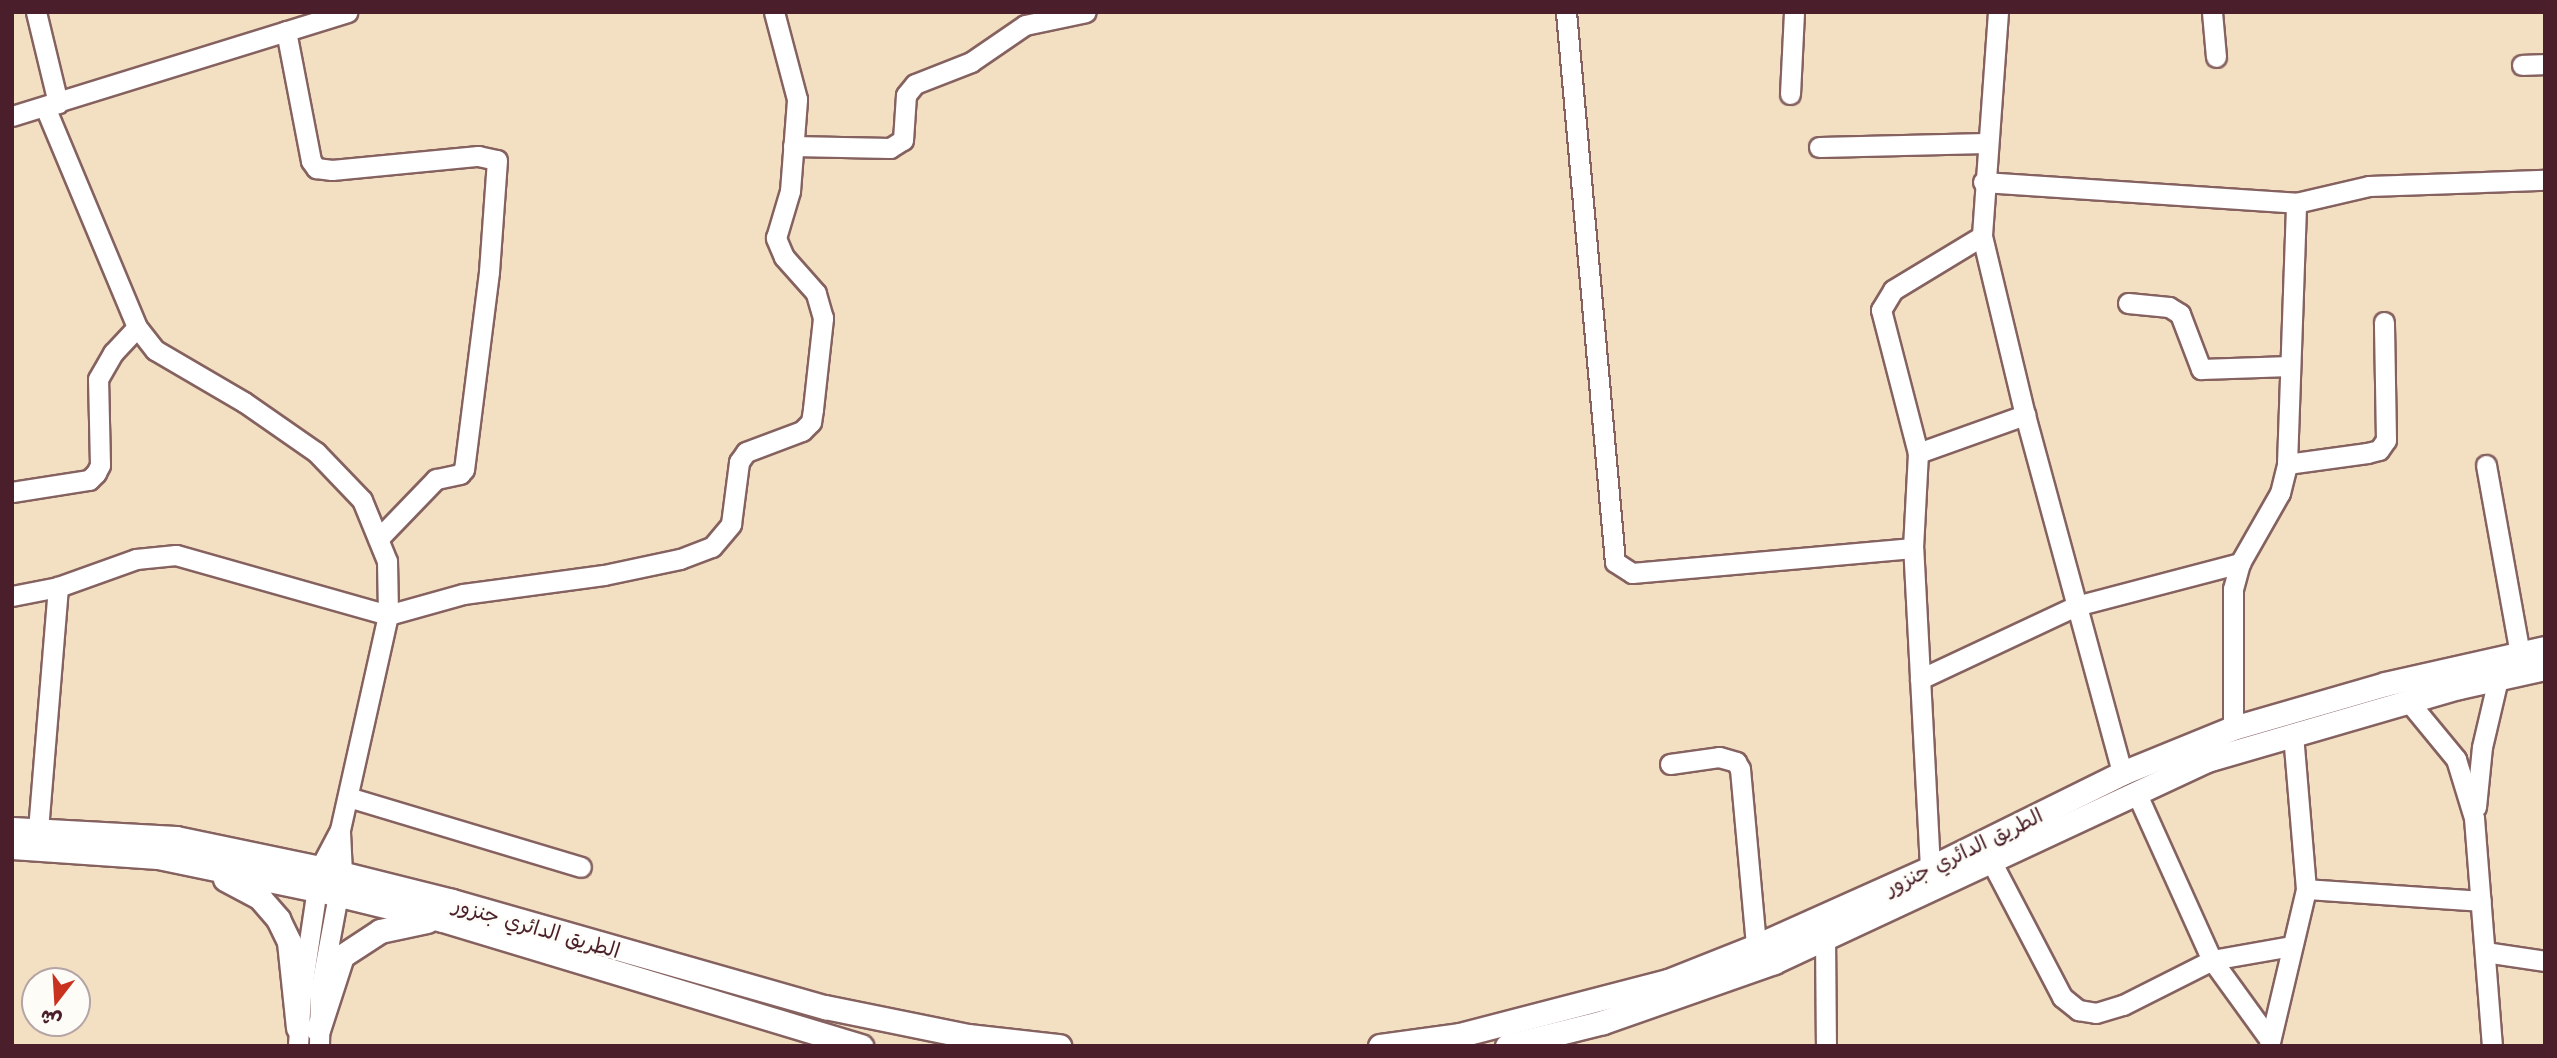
<!DOCTYPE html>
<meta charset="utf-8">
<style>
body{margin:0}
#map{position:relative;width:2557px;height:1058px;overflow:hidden;background:#f3dfc2;font-family:"Playpen Sans","Playpen Sans Arabic",sans-serif}
div>[style]{position:absolute}
.roads{filter:drop-shadow(2px 0 #856260) drop-shadow(-2px 0 #856260) drop-shadow(0 2px #856260) drop-shadow(0 -2px #856260)}
.minor>*{height:19px;margin:-9.5px;padding:0 9.5px;transform-origin:9.5px;border-radius:9.5px;background:#fff}
.major>*{height:23px;margin:-11.5px;padding:0 11.5px;transform-origin:11.5px;border-radius:11.5px;background:#fff}
span{translate:-50% -50%;white-space:nowrap;text-align:center;line-height:1.15;-webkit-text-stroke:5px #fdfcf7;paint-order:stroke}
.street-label{font-size:21px;color:#4a1f2b}
.frame{position:absolute;inset:0;border:14px solid #4a1f2b;pointer-events:none}
.north{position:absolute;left:21px;top:967px;width:70px;height:70px;box-sizing:border-box;background:#fdfcf7;border:2px solid #b5a4a5;border-radius:50%;rotate:197deg;font-size:19px;font-weight:700;line-height:28px;text-align:center;color:#4a1f2b}
.north::after{content:'';display:block;margin:auto;width:24px;height:32px;background:#c8321e;clip-path:polygon(50% 0,100% 100%,50% 72%,0 100%)}
</style>
<div id="map">
<div class="roads">
<div class="minor">
<i style="left:36px;top:12px;width:94px;rotate:76.4deg"></i>
<i style="left:1566px;top:12px;width:552px;rotate:84.91deg"></i>
<i style="left:1615px;top:562px;width:20px;rotate:33deg"></i>
<i style="left:1632px;top:573px;width:282px;rotate:-5.1deg"></i>
<i style="left:1998px;top:12px;width:225px;rotate:94.1deg"></i>
<i style="left:1982px;top:236px;width:184px;rotate:76.5deg"></i>
<i style="left:2025px;top:415px;width:371px;rotate:74.8deg"></i>
<i style="left:2212px;top:12px;width:45px;rotate:84.9deg"></i>
<i style="left:286px;top:31px;width:132px;rotate:79.1deg"></i>
<i style="left:311px;top:161px;width:9px;rotate:54deg"></i>
<i style="left:316px;top:168px;width:16px;rotate:7deg"></i>
<i style="left:332px;top:170px;width:147px;rotate:-5.5deg"></i>
<i style="left:478px;top:156px;width:19px;rotate:12deg"></i>
<i style="left:497px;top:160px;width:112px;rotate:94.1deg"></i>
<i style="left:489px;top:272px;width:199px;rotate:97.2deg"></i>
<i style="left:464px;top:469px;width:6px;rotate:129deg"></i>
<i style="left:460px;top:474px;width:25px;rotate:168deg"></i>
<i style="left:436px;top:479px;width:83px;rotate:134deg"></i>
<i style="left:2522px;top:65px;width:23px;rotate:-2deg"></i>
<i style="left:1790px;top:94px;width:82px;rotate:-87.2deg"></i>
<i style="left:45px;top:107px;width:238px;rotate:67.3deg"></i>
<i style="left:137px;top:327px;width:29px;rotate:52deg"></i>
<i style="left:155px;top:350px;width:103px;rotate:30.3deg"></i>
<i style="left:244px;top:402px;width:88px;rotate:34.8deg"></i>
<i style="left:316px;top:452px;width:66px;rotate:46.2deg"></i>
<i style="left:362px;top:500px;width:66px;rotate:67.7deg"></i>
<i style="left:387px;top:561px;width:54px;rotate:88.9deg"></i>
<i style="left:388px;top:615px;width:220px;rotate:102.6deg"></i>
<i style="left:340px;top:830px;width:43px;rotate:117.8deg"></i>
<i style="left:320px;top:868px;width:128px;rotate:98.5deg"></i>
<i style="left:301px;top:995px;width:51px;rotate:93.4deg"></i>
<i style="left:12px;top:116px;width:351px;rotate:-17.2deg"></i>
<i style="left:793px;top:146px;width:97px;rotate:1.2deg"></i>
<i style="left:890px;top:148px;width:15px;rotate:-32deg"></i>
<i style="left:903px;top:140px;width:45px;rotate:-86.2deg"></i>
<i style="left:906px;top:95px;width:14px;rotate:-51deg"></i>
<i style="left:915px;top:84px;width:60px;rotate:-21.4deg"></i>
<i style="left:971px;top:62px;width:65px;rotate:-34.4deg"></i>
<i style="left:1025px;top:25px;width:62px;rotate:-12deg"></i>
<i style="left:1819px;top:147px;width:168px;rotate:-1.4deg"></i>
<i style="left:1983px;top:182px;width:314px;rotate:3.8deg"></i>
<i style="left:2296px;top:203px;width:75px;rotate:-13.1deg"></i>
<i style="left:2369px;top:186px;width:176px;rotate:-2deg"></i>
<i style="left:2128px;top:303px;width:41px;rotate:5.6deg"></i>
<i style="left:2169px;top:307px;width:13px;rotate:32deg"></i>
<i style="left:2180px;top:314px;width:59px;rotate:69.1deg"></i>
<i style="left:2201px;top:369px;width:89px;rotate:-1.9deg"></i>
<i style="left:1918px;top:453px;width:114px;rotate:-19.6deg"></i>
<i style="left:2287px;top:464px;width:81px;rotate:-7.8deg"></i>
<i style="left:2367px;top:453px;width:12px;rotate:-14deg"></i>
<i style="left:2379px;top:450px;width:12px;rotate:-55deg"></i>
<i style="left:2386px;top:440px;width:118px;rotate:-91deg"></i>
<i style="left:2486px;top:465px;width:192px;rotate:79.8deg"></i>
<i style="left:12px;top:492px;width:78px;rotate:-8.9deg"></i>
<i style="left:89px;top:480px;width:10px;rotate:-45deg"></i>
<i style="left:96px;top:473px;width:9px;rotate:-63deg"></i>
<i style="left:100px;top:465px;width:86px;rotate:-91.3deg"></i>
<i style="left:98px;top:379px;width:30px;rotate:-60deg"></i>
<i style="left:113px;top:353px;width:35px;rotate:-47deg"></i>
<i style="left:12px;top:596px;width:47px;rotate:-11.1deg"></i>
<i style="left:58px;top:587px;width:83px;rotate:-19.7deg"></i>
<i style="left:136px;top:559px;width:40px;rotate:-5.7deg"></i>
<i style="left:176px;top:555px;width:220px;rotate:15.8deg"></i>
<i style="left:388px;top:615px;width:78px;rotate:-15.6deg"></i>
<i style="left:463px;top:594px;width:142px;rotate:-7.7deg"></i>
<i style="left:604px;top:575px;width:78px;rotate:-11.9deg"></i>
<i style="left:680px;top:559px;width:34px;rotate:-21deg"></i>
<i style="left:712px;top:547px;width:30px;rotate:-50deg"></i>
<i style="left:731px;top:524px;width:63px;rotate:-82.6deg"></i>
<i style="left:739px;top:462px;width:12px;rotate:-55deg"></i>
<i style="left:746px;top:452px;width:60px;rotate:-20.6deg"></i>
<i style="left:802px;top:431px;width:13px;rotate:-45deg"></i>
<i style="left:811px;top:422px;width:13px;rotate:-81deg"></i>
<i style="left:813px;top:409px;width:92px;rotate:-83.7deg"></i>
<i style="left:823px;top:318px;width:26px;rotate:-106deg"></i>
<i style="left:816px;top:293px;width:48px;rotate:-131.6deg"></i>
<i style="left:784px;top:257px;width:21px;rotate:-113deg"></i>
<i style="left:776px;top:238px;width:49px;rotate:-73.4deg"></i>
<i style="left:790px;top:191px;width:92px;rotate:-85.6deg"></i>
<i style="left:797px;top:99px;width:90px;rotate:-104.8deg"></i>
<i style="left:1920px;top:679px;width:172px;rotate:-25.1deg"></i>
<i style="left:2076px;top:606px;width:170px;rotate:-14.7deg"></i>
<i style="left:2409px;top:702px;width:74px;rotate:50.5deg"></i>
<i style="left:2456px;top:759px;width:62px;rotate:73deg"></i>
<i style="left:2474px;top:818px;width:229px;rotate:85.5deg"></i>
<i style="left:2233px;top:728px;width:139px;rotate:-90deg"></i>
<i style="left:2233px;top:589px;width:27px;rotate:-75deg"></i>
<i style="left:2240px;top:563px;width:81px;rotate:-60.3deg"></i>
<i style="left:2280px;top:493px;width:30px;rotate:-76deg"></i>
<i style="left:2287px;top:464px;width:261px;rotate:-88deg"></i>
<i style="left:1670px;top:764px;width:49px;rotate:-8.1deg"></i>
<i style="left:1719px;top:757px;width:18px;rotate:16deg"></i>
<i style="left:1736px;top:762px;width:8px;rotate:60deg"></i>
<i style="left:1740px;top:769px;width:178px;rotate:84.8deg"></i>
<i style="left:2136px;top:792px;width:184px;rotate:65.7deg"></i>
<i style="left:2212px;top:960px;width:99px;rotate:54.1deg"></i>
<i style="left:348px;top:797px;width:243px;rotate:16.7deg"></i>
<i style="left:2476px;top:807px;width:60px;rotate:-84.3deg"></i>
<i style="left:2482px;top:747px;width:70px;rotate:-76.8deg"></i>
<i style="left:38px;top:830px;width:244px;rotate:-85.3deg"></i>
<i style="left:1990px;top:859px;width:156px;rotate:62.4deg"></i>
<i style="left:2062px;top:997px;width:21px;rotate:39deg"></i>
<i style="left:2078px;top:1010px;width:18px;rotate:9deg"></i>
<i style="left:2096px;top:1013px;width:28px;rotate:-17deg"></i>
<i style="left:2123px;top:1005px;width:100px;rotate:-26.8deg"></i>
<i style="left:2212px;top:960px;width:80px;rotate:-10deg"></i>
<i style="left:1930px;top:868px;width:320px;rotate:-93deg"></i>
<i style="left:1913px;top:548px;width:95px;rotate:-87deg"></i>
<i style="left:1918px;top:453px;width:148px;rotate:-104.5deg"></i>
<i style="left:1881px;top:310px;width:23px;rotate:-59deg"></i>
<i style="left:1893px;top:290px;width:104px;rotate:-31.2deg"></i>
<i style="left:2306px;top:889px;width:175px;rotate:3.9deg"></i>
<i style="left:1825px;top:936px;width:110px;rotate:89.5deg"></i>
<i style="left:2485px;top:952px;width:61px;rotate:8.5deg"></i>
<i style="left:319px;top:1046px;width:55px;rotate:-89deg"></i>
<i style="left:320px;top:991px;width:120px;rotate:-79.4deg"></i>
<i style="left:342px;top:873px;width:41px;rotate:-92.8deg"></i>
<i style="left:2269px;top:1046px;width:161px;rotate:-76.7deg"></i>
<i style="left:2306px;top:889px;width:156px;rotate:-94.8deg"></i>
</div>
<div class="major">
<i style="left:12px;top:829px;width:164px;rotate:3.1deg"></i>
<i style="left:176px;top:838px;width:147px;rotate:11.8deg"></i>
<i style="left:320px;top:868px;width:136px;rotate:14deg"></i>
<i style="left:452px;top:901px;width:388px;rotate:15.9deg"></i>
<i style="left:825px;top:1007px;width:146px;rotate:11.5deg"></i>
<i style="left:968px;top:1036px;width:92px;rotate:6.3deg"></i>
<i style="left:12px;top:847px;width:146px;rotate:3.9deg"></i>
<i style="left:158px;top:857px;width:182px;rotate:11.7deg"></i>
<i style="left:336px;top:894px;width:110px;rotate:13.7deg"></i>
<i style="left:443px;top:920px;width:437px;rotate:16.8deg"></i>
<i style="left:225px;top:879px;width:40px;rotate:28deg"></i>
<i style="left:260px;top:898px;width:28px;rotate:49deg"></i>
<i style="left:278px;top:919px;width:25px;rotate:64deg"></i>
<i style="left:289px;top:942px;width:86px;rotate:84deg"></i>
<i style="left:318px;top:1030px;width:78px;rotate:-72deg"></i>
<i style="left:342px;top:956px;width:45px;rotate:-33.3deg"></i>
<i style="left:380px;top:931px;width:48px;rotate:-12deg"></i>
<i style="left:1380px;top:1046px;width:81px;rotate:-7.8deg"></i>
<i style="left:1460px;top:1035px;width:215px;rotate:-14.6deg"></i>
<i style="left:1668px;top:981px;width:95px;rotate:-21.7deg"></i>
<i style="left:1756px;top:946px;width:191px;rotate:-24.1deg"></i>
<i style="left:1930px;top:868px;width:214px;rotate:-26.3deg"></i>
<i style="left:2122px;top:773px;width:120px;rotate:-22.1deg"></i>
<i style="left:2233px;top:728px;width:158px;rotate:-16.1deg"></i>
<i style="left:2385px;top:684px;width:164px;rotate:-12.7deg"></i>
<i style="left:1507px;top:1046px;width:99px;rotate:-14deg"></i>
<i style="left:1603px;top:1022px;width:181px;rotate:-19.3deg"></i>
<i style="left:1774px;top:962px;width:478px;rotate:-25deg"></i>
<i style="left:2207px;top:760px;width:262px;rotate:-16.2deg"></i>
<i style="left:2459px;top:687px;width:88px;rotate:-12.5deg"></i>
</div>
</div>
<div class="street-label">
<span style="left:1963px;top:850px;rotate:-26deg">الطريق الدائري جنزور</span>
<span style="left:537px;top:926px;rotate:16deg">الطريق الدائري جنزور</span>
</div>
<div class="frame"></div>
<div class="north">ش</div>
</div>
